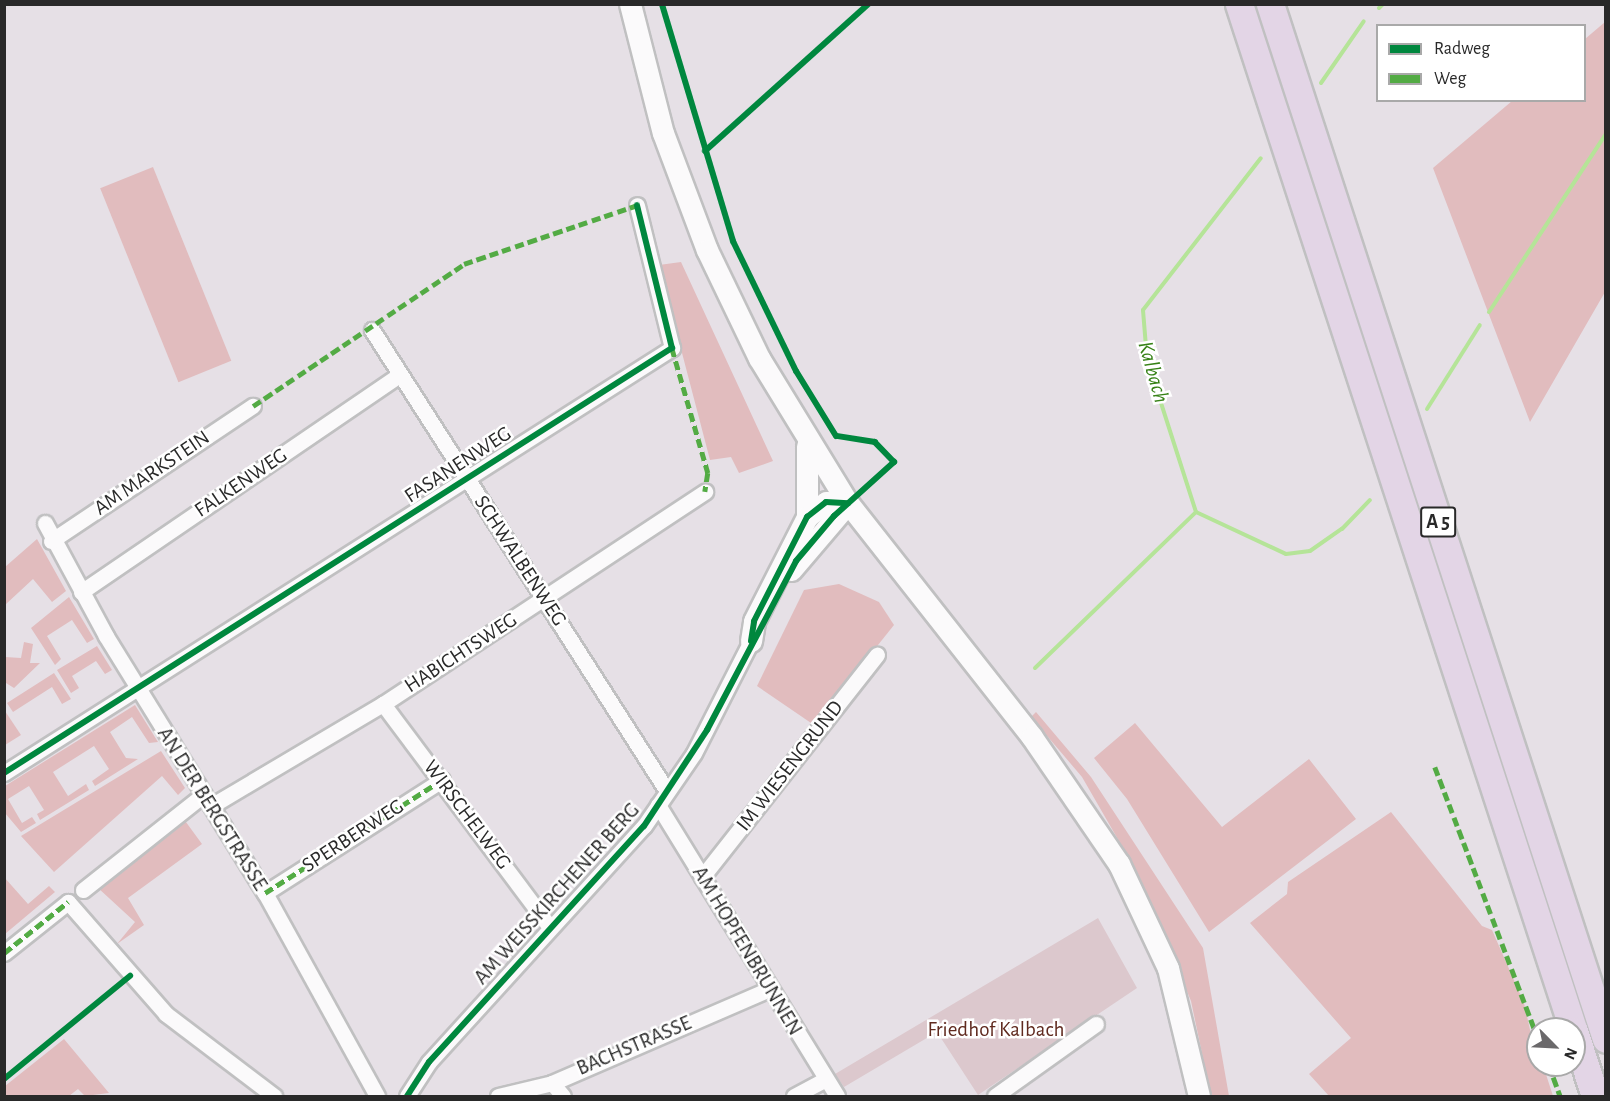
<!DOCTYPE html>
<style>
body{margin:0}
#map{position:relative;width:1610px;height:1101px;overflow:hidden;background:#e6e0e6;font-family:"Alegreya Sans",sans-serif}
div>[style]{position:absolute}
.green>*{inset:0;background:#e1bcbe;transform-origin:0 0}
.cemetery>*{inset:0;background:#dcc8cd}
.stream>*{height:4px;margin:-2px;padding:0 2px;transform-origin:2px;border-radius:2px;background:#b5e498}
.roads{filter:drop-shadow(2px 0 #c0c0c1) drop-shadow(-2px 0 #c0c0c1) drop-shadow(0 2px #c0c0c1) drop-shadow(0 -2px #c0c0c1)}
.street>*{height:15px;margin:-7.5px;padding:0 7.5px;transform-origin:7.5px;border-radius:7.5px;background:#fbfafb}
.secondary>*{height:21px;margin:-10.5px;padding:0 10.5px;transform-origin:10.5px;border-radius:10.5px;background:#fbfafb}
.highway>*{height:27px;margin:-13.5px;padding:0 13.5px;transform-origin:13.5px;border-radius:13.5px;background:#e3d5e6}
.quiet>*{height:4.5px;margin-top:-2.25px;transform-origin:0;background:repeating-linear-gradient(90deg,#53ab44 0 9px,transparent 0 13.5px)}
.cycleway>*{height:6px;margin:-3px;padding:0 3px;transform-origin:3px;border-radius:3px;background:#00873e}
span{translate:-50% -50%;white-space:nowrap;text-align:center;line-height:1.15;-webkit-text-stroke:5px #fff;paint-order:stroke}
.shield-label span{padding:2px 4px;background:#fff;border:2px solid;border-radius:4px;-webkit-text-stroke-width:0}
.shield-label{font-size:20px;color:#292929;font-weight:700}
.street-label{font-size:21px;color:#292929}
.park-label{font-size:21px;color:#602a1f}
.water-label{font-size:22px;color:#378217;font-style:italic}
.frame{position:absolute;inset:0;border:6px solid #292929;pointer-events:none}
.legend{position:absolute;left:1376px;top:24px;width:210px;height:78px;box-sizing:border-box;background:#fff;border:2px solid #a9a9a9;margin:0;padding:8px 10px;list-style:none;font-size:18px;color:#292929}
.legend li{display:flex;align-items:center;gap:12px;height:30px}
.legend b{width:30px;border:2px solid #a9a9a9}
.north{position:absolute;left:1526px;top:1017px;width:60px;height:60px;box-sizing:border-box;background:#fff;border:2px solid #a9a9a9;border-radius:50%;rotate:114deg;font-size:16px;font-weight:700;line-height:24px;text-align:center;color:#292929}
.north::after{content:'';display:block;margin:auto;width:21px;height:27px;background:#6b696b;clip-path:polygon(50% 0,100% 100%,50% 72%,0 100%)}
</style>
<div id="map">
<div class="green">
<i style="clip-path:polygon(1605px 22px,1605px 292px,1530px 422px,1433px 168px,1512px 101px,1584px 100px,1585px 39px)"></i>
<i style="left:153px;top:167px;width:209px;height:57px;rotate:68deg"></i>
<i style="clip-path:polygon(681px 262px,773px 461px,739px 473px,731px 457px,710px 460px,659px 265px)"></i>
<i style="clip-path:polygon(37px 539px,66px 591px,52px 602px,33px 579px,5px 605px,5px 567px)"></i>
<i style="clip-path:polygon(839px 584px,879px 602px,894px 625px,814px 725px,757px 686px,804px 590px)"></i>
<i style="clip-path:polygon(69px 597px,94px 639px,87px 643px,72px 620px,47px 636px,61px 659px,55px 665px,31px 628px)"></i>
<i style="clip-path:polygon(24px 642px,33px 644px,30px 663px,40px 663px,14px 688px,6px 683px,5px 657px,21px 658px)"></i>
<i style="clip-path:polygon(97px 646px,112px 670px,105px 674px,96px 661px,72px 676px,79px 688px,71px 693px,57px 670px)"></i>
<i style="clip-path:polygon(54px 673px,71px 699px,62px 704px,52px 687px,13px 712px,7px 703px)"></i>
<i style="clip-path:polygon(135px 705px,158px 742px,149px 743px,132px 717px,110px 732px,126px 758px,138px 759px,95px 786px,92px 781px,109px 769px,94px 746px,53px 772px,68px 796px,86px 784px,89px 790px,40px 820px,37px 814px,44px 810px,29px 786px,8px 799px,22px 823px,32px 817px,36px 823px,21px 832px,5px 813px,5px 786px)"></i>
<i style="clip-path:polygon(5px 711px,21px 735px,5px 745px,4px 745px)"></i>
<i style="clip-path:polygon(1036px 712px,1091px 777px,1203px 948px,1229px 1096px,1211px 1096px,1191px 1001px,1138px 874px,1082px 777px,1031px 717px)"></i>
<i style="clip-path:polygon(1135px 723px,1222px 827px,1309px 759px,1356px 819px,1209px 932px,1127px 799px,1094px 758px)"></i>
<i style="clip-path:polygon(161px 751px,185px 788px,178px 795px,162px 776px,54px 872px,21px 836px)"></i>
<i style="clip-path:polygon(1391px 812px,1482px 926px,1492px 930px,1524px 1003px,1538px 1065px,1543px 1065px,1553px 1096px,1329px 1096px,1309px 1074px,1351px 1038px,1250px 923px,1287px 894px,1288px 882px)"></i>
<i style="clip-path:polygon(183px 818px,202px 844px,128px 898px,144px 925px,117px 944px,135px 922px,97px 887px)"></i>
<i style="clip-path:polygon(4px 877px,28px 904px,49px 886px,55px 892px,5px 934px)"></i>
<i style="clip-path:polygon(64px 1039px,109px 1093px,85px 1096px,78px 1089px,69px 1096px,5px 1096px,5px 1086px)"></i>
</div>
<div class="cemetery">
<i style="clip-path:polygon(1098px 918px,1137px 988px,978px 1095px,937px 1032px,844px 1087px,835px 1074px)"></i>
</div>
<div class="stream">
<i style="left:1379px;top:8px;width:6px;rotate:-45deg"></i>
<i style="left:1321px;top:83px;width:75px;rotate:-55.3deg"></i>
<i style="left:1489px;top:312px;width:213px;rotate:-56.7deg"></i>
<i style="left:1427px;top:409px;width:99px;rotate:-57.8deg"></i>
<i style="left:1196px;top:512px;width:99px;rotate:25deg"></i>
<i style="left:1286px;top:554px;width:24px;rotate:-7deg"></i>
<i style="left:1310px;top:551px;width:39px;rotate:-35deg"></i>
<i style="left:1342px;top:529px;width:40px;rotate:-46deg"></i>
<i style="left:1035px;top:668px;width:224px;rotate:-44.1deg"></i>
<i style="left:1196px;top:512px;width:161px;rotate:-107.8deg"></i>
<i style="left:1147px;top:359px;width:49px;rotate:-94.7deg"></i>
<i style="left:1143px;top:310px;width:192px;rotate:-52.2deg"></i>
</div>
<div class="roads">
<div class="street">
<i style="left:372px;top:330px;width:547px;rotate:57.38deg"></i>
<i style="left:45px;top:523px;width:128px;rotate:61.6deg"></i>
<i style="left:106px;top:636px;width:302px;rotate:58.3deg"></i>
<i style="left:265px;top:893px;width:232px;rotate:61.1deg"></i>
<i style="left:51px;top:541px;width:243px;rotate:-33.8deg"></i>
<i style="left:81px;top:592px;width:386px;rotate:-34.3deg"></i>
<i style="left:383px;top:704px;width:279px;rotate:53.2deg"></i>
<i style="left:4px;top:773px;width:792px;rotate:-32.47deg"></i>
<i style="left:672px;top:348px;width:147px;rotate:-103.8deg"></i>
<i style="left:658px;top:805px;width:342px;rotate:58.4deg"></i>
<i style="left:211px;top:806px;width:200px;rotate:-30.7deg"></i>
<i style="left:383px;top:704px;width:386px;rotate:-33.4deg"></i>
<i style="left:702px;top:877px;width:283px;rotate:-51.8deg"></i>
<i style="left:83px;top:890px;width:154px;rotate:-38.4deg"></i>
<i style="left:265px;top:893px;width:210px;rotate:-32.6deg"></i>
<i style="left:4px;top:953px;width:82px;rotate:-38.6deg"></i>
<i style="left:68px;top:902px;width:149px;rotate:48.8deg"></i>
<i style="left:166px;top:1014px;width:136px;rotate:37.2deg"></i>
<i style="left:552px;top:1083px;width:17px;rotate:50deg"></i>
<i style="left:407px;top:1096px;width:40px;rotate:-57.1deg"></i>
<i style="left:429px;top:1062px;width:319px;rotate:-47.7deg"></i>
<i style="left:644px;top:826px;width:88px;rotate:-55.6deg"></i>
<i style="left:694px;top:753px;width:126px;rotate:-63deg"></i>
<i style="left:498px;top:1096px;width:56px;rotate:-13.5deg"></i>
<i style="left:552px;top:1083px;width:236px;rotate:-23.4deg"></i>
<i style="left:794px;top:1096px;width:36px;rotate:-28deg"></i>
<i style="left:995px;top:1096px;width:124px;rotate:-35.5deg"></i>
</div>
<div class="secondary">
<i style="left:630px;top:4px;width:133px;rotate:75.7deg"></i>
<i style="left:663px;top:133px;width:125px;rotate:69.4deg"></i>
<i style="left:707px;top:250px;width:120px;rotate:64.3deg"></i>
<i style="left:759px;top:358px;width:170px;rotate:58.5deg"></i>
<i style="left:848px;top:503px;width:298px;rotate:51.8deg"></i>
<i style="left:1032px;top:737px;width:154px;rotate:55.6deg"></i>
<i style="left:1119px;top:864px;width:115px;rotate:64.8deg"></i>
<i style="left:1168px;top:968px;width:132px;rotate:76.4deg"></i>
<i style="left:807px;top:517px;width:71px;rotate:-90deg"></i>
<i style="left:791px;top:570px;width:88px;rotate:-49.6deg"></i>
<i style="left:751px;top:641px;width:20px;rotate:-81deg"></i>
<i style="left:754px;top:621px;width:117px;rotate:-63deg"></i>
<i style="left:807px;top:517px;width:24px;rotate:-38deg"></i>
<i style="left:826px;top:502px;width:22px;rotate:3deg"></i>
</div>
<div class="highway">
<i style="left:1239px;top:4px;width:1078px;rotate:71.95deg"></i>
<i style="left:1270px;top:4px;width:1088px;rotate:72.01deg"></i>
<i style="left:1574px;top:1031px;width:68px;rotate:72.1deg"></i>
</div>
</div>
<div class="quiet">
<i style="left:672px;top:348px;width:130px;rotate:73.9deg"></i>
<i style="left:708px;top:473px;width:19px;rotate:99deg"></i>
<i style="left:253px;top:406px;width:254px;rotate:-33.9deg"></i>
<i style="left:464px;top:264px;width:183px;rotate:-18.8deg"></i>
<i style="left:1435px;top:767px;width:290px;rotate:69.2deg"></i>
<i style="left:265px;top:893px;width:210px;rotate:-32.6deg"></i>
<i style="left:4px;top:953px;width:82px;rotate:-38.6deg"></i>
<i style="left:1549px;top:1065px;width:33px;rotate:70deg"></i>
</div>
<div class="cycleway">
<i style="left:705px;top:151px;width:219px;rotate:-42deg"></i>
<i style="left:751px;top:641px;width:20px;rotate:-81deg"></i>
<i style="left:754px;top:621px;width:117px;rotate:-63deg"></i>
<i style="left:807px;top:517px;width:24px;rotate:-38deg"></i>
<i style="left:826px;top:502px;width:22px;rotate:3deg"></i>
<i style="left:4px;top:773px;width:792px;rotate:-32.47deg"></i>
<i style="left:672px;top:348px;width:147px;rotate:-103.8deg"></i>
<i style="left:4px;top:1079px;width:163px;rotate:-39.3deg"></i>
<i style="left:407px;top:1096px;width:40px;rotate:-57.1deg"></i>
<i style="left:429px;top:1062px;width:319px;rotate:-47.7deg"></i>
<i style="left:644px;top:826px;width:115px;rotate:-56.7deg"></i>
<i style="left:707px;top:730px;width:191px;rotate:-62.2deg"></i>
<i style="left:796px;top:561px;width:59px;rotate:-49.8deg"></i>
<i style="left:834px;top:516px;width:81px;rotate:-42deg"></i>
<i style="left:894px;top:462px;width:28px;rotate:-134deg"></i>
<i style="left:875px;top:442px;width:39px;rotate:-171deg"></i>
<i style="left:836px;top:436px;width:76px;rotate:-121.6deg"></i>
<i style="left:796px;top:371px;width:144px;rotate:-115.9deg"></i>
<i style="left:733px;top:241px;width:247px;rotate:-106.7deg"></i>
</div>
<div class="shield-label">
<span style="left:1438px;top:522px">A 5</span>
</div>
<div class="street-label">
<span style="left:458px;top:465px;rotate:-33deg">FASANENWEG</span>
<span style="left:152px;top:473px;rotate:-34deg">AM MARKSTEIN</span>
<span style="left:241px;top:483px;rotate:-34deg">FALKENWEG</span>
<span style="left:520px;top:561px;rotate:57deg">SCHWALBENWEG</span>
<span style="left:461px;top:653px;rotate:-33deg">HABICHTSWEG</span>
<span style="left:790px;top:766px;rotate:-52deg">IM WIESENGRUND</span>
<span style="left:212px;top:809px;rotate:58deg">AN DER BERGSTRASSE</span>
<span style="left:467px;top:815px;rotate:53deg">WIRSCHELWEG</span>
<span style="left:353px;top:836px;rotate:-33deg">SPERBERWEG</span>
<span style="left:557px;top:894px;rotate:-48deg">AM WEISSKIRCHENER BERG</span>
<span style="left:747px;top:951px;rotate:59deg">AM HOPFENBRUNNEN</span>
<span style="left:634px;top:1046px;rotate:-23deg">BACHSTRASSE</span>
</div>
<div class="park-label">
<span style="left:996px;top:1030px">Friedhof Kalbach</span>
</div>
<div class="water-label">
<span style="left:1153px;top:372px;rotate:74deg">Kalbach</span>
</div>
<div class="frame"></div>
<ul class="legend">
<li><b style="height:8px;background:#00873e"></b>Radweg</li>
<li><b style="height:8px;background:#53ab44"></b>Weg</li>
</ul>
<div class="north">N</div>
</div>
